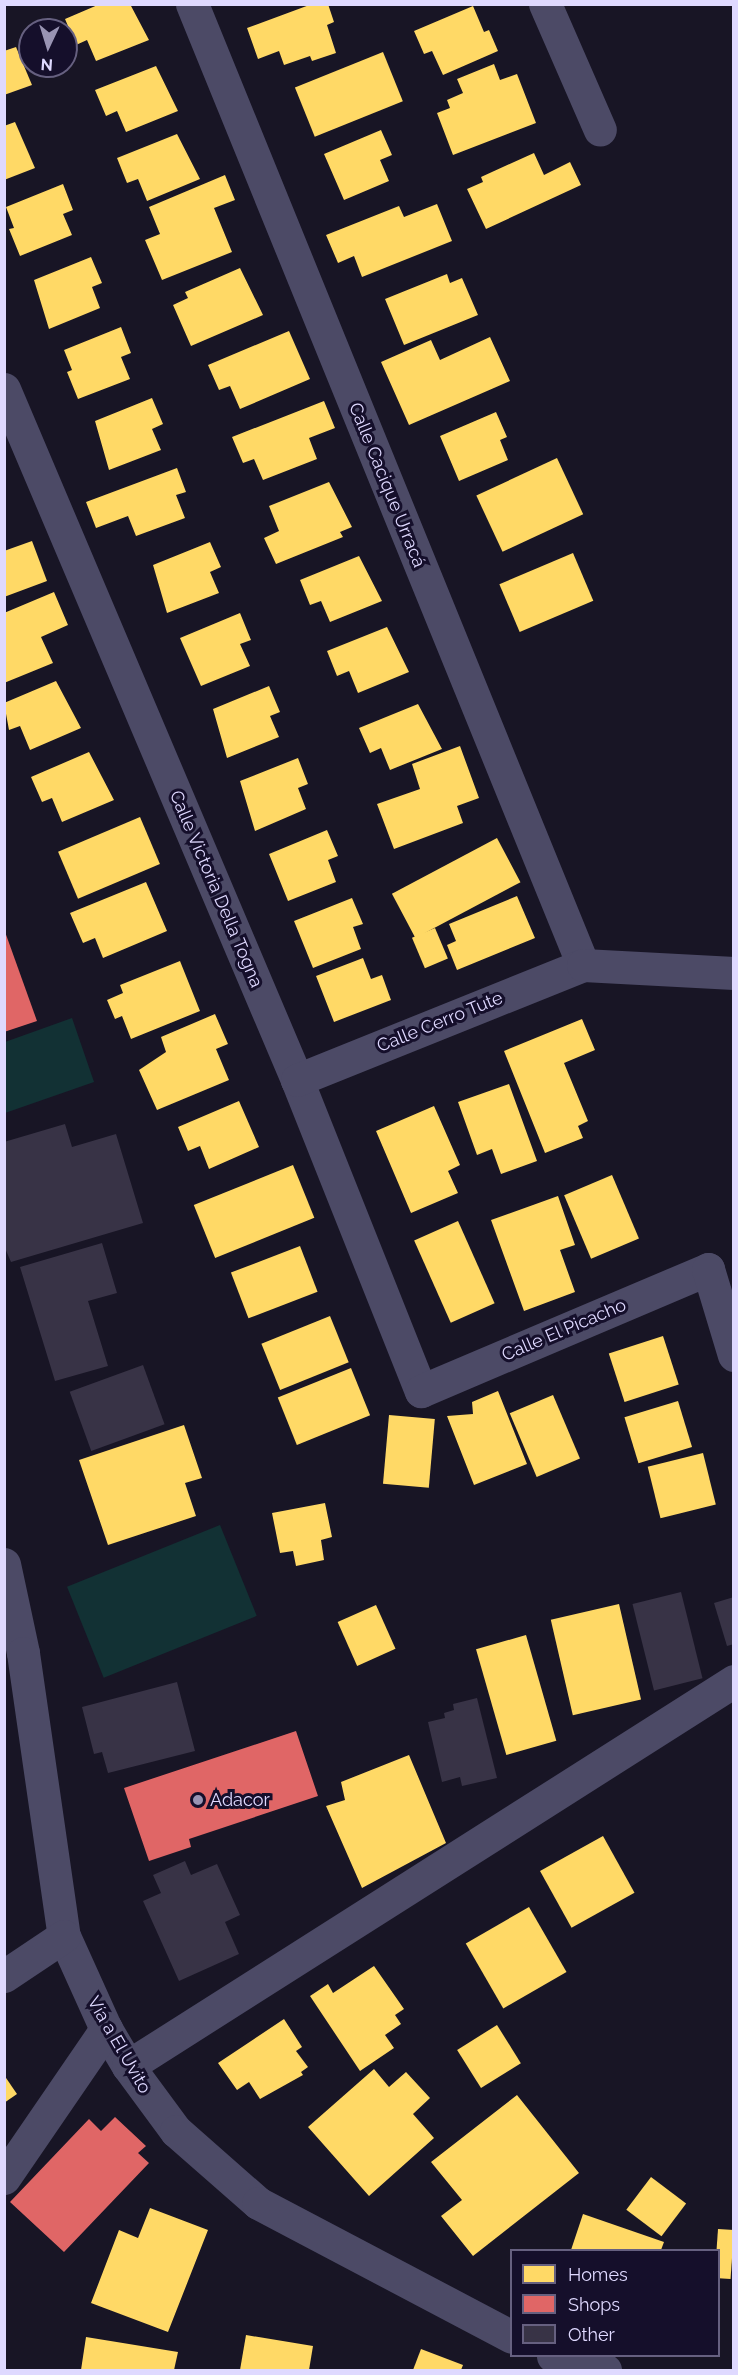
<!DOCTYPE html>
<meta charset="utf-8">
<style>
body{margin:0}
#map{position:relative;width:738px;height:2375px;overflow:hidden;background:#181525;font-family:Raleway,sans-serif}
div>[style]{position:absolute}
.green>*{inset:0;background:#123134;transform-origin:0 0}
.homes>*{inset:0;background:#ffd966;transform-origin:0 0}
.shops>*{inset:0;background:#e06666}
.building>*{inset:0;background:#383346;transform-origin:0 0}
.minor>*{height:33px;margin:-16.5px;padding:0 16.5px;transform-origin:16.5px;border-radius:16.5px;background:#4c4a66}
.dots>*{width:16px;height:16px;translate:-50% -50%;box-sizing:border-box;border:3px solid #150f2b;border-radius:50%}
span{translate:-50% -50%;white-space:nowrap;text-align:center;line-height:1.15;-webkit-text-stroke:6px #150f2b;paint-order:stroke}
.street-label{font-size:18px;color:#dfd9ff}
.poi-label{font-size:18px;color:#dfd9ff}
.left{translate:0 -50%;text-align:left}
.frame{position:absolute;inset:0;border:6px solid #dfd9ff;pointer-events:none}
.legend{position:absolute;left:510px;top:2249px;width:210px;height:108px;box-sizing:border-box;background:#150f2b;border:2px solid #666080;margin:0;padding:8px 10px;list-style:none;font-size:18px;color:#dfd9ff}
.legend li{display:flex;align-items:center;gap:12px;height:30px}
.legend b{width:30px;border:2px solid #666080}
.north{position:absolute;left:18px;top:18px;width:60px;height:60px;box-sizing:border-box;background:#150f2b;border:2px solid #666080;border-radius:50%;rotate:184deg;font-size:16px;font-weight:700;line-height:24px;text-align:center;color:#dfd9ff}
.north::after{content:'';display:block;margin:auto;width:21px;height:27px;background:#9994b3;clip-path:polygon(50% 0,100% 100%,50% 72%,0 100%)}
</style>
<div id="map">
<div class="green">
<i style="clip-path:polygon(72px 1018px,94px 1082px,5px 1113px,5px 1042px)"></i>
<i style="left:220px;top:1525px;width:98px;height:165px;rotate:68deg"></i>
</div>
<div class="homes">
<i style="clip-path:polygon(100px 4px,130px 4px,149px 40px,96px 61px,87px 40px,76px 45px,65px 19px)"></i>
<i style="clip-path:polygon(312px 4px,328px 4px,334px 22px,327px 25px,336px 53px,312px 61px,310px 56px,284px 65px,279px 51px,258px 59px,247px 28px)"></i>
<i style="clip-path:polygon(473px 6px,484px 32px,489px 30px,498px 51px,443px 75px,432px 51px,424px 54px,414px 31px)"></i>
<i style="clip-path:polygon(16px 47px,32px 85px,4px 95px,4px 51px)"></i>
<i style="left:383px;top:52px;width:53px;height:95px;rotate:68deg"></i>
<i style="clip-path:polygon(494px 64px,500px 80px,517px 74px,536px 123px,453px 155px,437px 113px,450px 108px,447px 100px,463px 93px,457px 79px)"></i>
<i style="clip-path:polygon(156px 66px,178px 111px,126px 132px,117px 111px,106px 116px,95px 90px)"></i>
<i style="clip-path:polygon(15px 122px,35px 168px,4px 180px,4px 126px)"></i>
<i style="clip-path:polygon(381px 130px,392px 155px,380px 160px,389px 181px,344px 200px,324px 154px)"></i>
<i style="clip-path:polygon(177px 134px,200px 179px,147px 201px,138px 179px,127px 183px,117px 158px)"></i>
<i style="clip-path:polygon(534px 153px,544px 175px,570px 162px,581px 185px,486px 229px,467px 189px,483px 182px,481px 177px)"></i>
<i style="clip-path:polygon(225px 175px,235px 200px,214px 208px,232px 252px,162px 280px,145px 240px,160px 234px,149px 207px)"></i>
<i style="clip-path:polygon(63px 184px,73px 210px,63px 214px,72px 235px,20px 256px,9px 229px,14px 228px,6px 207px)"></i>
<i style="clip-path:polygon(437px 204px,452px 241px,362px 277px,354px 256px,338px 263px,326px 235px,399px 206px,404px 217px)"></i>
<i style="clip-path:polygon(91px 257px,102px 283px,92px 287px,100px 308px,49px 329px,34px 280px)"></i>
<i style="clip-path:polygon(240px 268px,263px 315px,191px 346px,173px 305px,188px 298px,185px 292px)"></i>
<i style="clip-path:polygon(447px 274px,450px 283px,462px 278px,478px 315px,404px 345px,385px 299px)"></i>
<i style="clip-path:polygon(121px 327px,131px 353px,121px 357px,130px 379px,78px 399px,67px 372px,72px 370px,64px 350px)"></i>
<i style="clip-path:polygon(289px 331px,310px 379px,240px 409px,230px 386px,219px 390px,208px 365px)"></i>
<i style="clip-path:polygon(490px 337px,510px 381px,409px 425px,381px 362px,431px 340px,440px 360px)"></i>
<i style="clip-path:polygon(152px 398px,163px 424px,152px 429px,161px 450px,109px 470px,95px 421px)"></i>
<i style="clip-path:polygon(324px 401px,335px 428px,309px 438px,317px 459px,263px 480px,254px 459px,243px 463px,232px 437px)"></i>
<i style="clip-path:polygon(496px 412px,507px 437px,500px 440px,508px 460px,459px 481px,440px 436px)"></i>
<i style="left:557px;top:458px;width:62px;height:89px;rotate:65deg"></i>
<i style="clip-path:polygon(177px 468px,186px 492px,176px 495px,185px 518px,136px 536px,128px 516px,96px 528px,86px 502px)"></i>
<i style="clip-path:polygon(329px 482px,352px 527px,340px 532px,343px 537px,276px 564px,264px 538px,279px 531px,269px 506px)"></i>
<i style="clip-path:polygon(32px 541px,47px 581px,4px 597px,4px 551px)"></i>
<i style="clip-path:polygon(210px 542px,221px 567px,210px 572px,219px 593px,167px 613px,153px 565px)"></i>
<i style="left:573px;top:553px;width:52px;height:80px;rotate:67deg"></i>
<i style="clip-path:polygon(359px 556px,382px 601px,330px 622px,321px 601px,310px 605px,300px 580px)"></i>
<i style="clip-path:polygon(54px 592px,68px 625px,41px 637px,53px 663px,4px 683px,4px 613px)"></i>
<i style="clip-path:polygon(240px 613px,251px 640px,240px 644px,250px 666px,201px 686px,180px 638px)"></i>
<i style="clip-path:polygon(387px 627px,409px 672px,358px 693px,349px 671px,337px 676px,327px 651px)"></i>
<i style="clip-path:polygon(56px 681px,81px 728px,30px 750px,20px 726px,9px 730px,4px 703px)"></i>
<i style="clip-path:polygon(269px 686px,280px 712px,270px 716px,279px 737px,227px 758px,213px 709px)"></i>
<i style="clip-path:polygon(418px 704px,442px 749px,390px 770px,381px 748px,370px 753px,359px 728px)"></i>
<i style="clip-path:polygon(460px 746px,479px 798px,457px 806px,463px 823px,394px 849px,377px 804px,420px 789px,412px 764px)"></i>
<i style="clip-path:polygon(89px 752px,114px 800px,62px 822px,52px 798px,42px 802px,31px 777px)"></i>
<i style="clip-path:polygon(298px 758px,308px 784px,298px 788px,306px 809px,255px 831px,240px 781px)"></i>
<i style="left:140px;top:817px;width:51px;height:89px;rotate:67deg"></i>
<i style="clip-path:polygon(327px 830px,338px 856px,328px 860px,336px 882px,288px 901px,269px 854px)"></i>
<i style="left:497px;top:838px;width:50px;height:119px;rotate:62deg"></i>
<i style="clip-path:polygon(146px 882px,167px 931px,103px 958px,95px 938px,83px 943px,70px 913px)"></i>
<i style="clip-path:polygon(517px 896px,535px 938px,457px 970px,447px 945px,456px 941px,449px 924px)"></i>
<i style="clip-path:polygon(352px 898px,363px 924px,353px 927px,361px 949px,313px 968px,294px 921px)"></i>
<i style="left:435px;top:928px;width:33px;height:25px;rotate:67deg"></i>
<i style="clip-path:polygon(363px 958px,371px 979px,382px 975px,391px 1000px,334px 1022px,316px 976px)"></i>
<i style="clip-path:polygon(180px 961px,200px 1011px,131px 1039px,122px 1016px,115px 1019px,107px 1000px,123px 993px,120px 985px)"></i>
<i style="clip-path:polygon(215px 1014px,228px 1044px,216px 1049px,229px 1080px,157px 1110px,139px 1070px,166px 1052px,161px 1037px)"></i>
<i style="clip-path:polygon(582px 1019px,595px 1050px,564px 1063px,588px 1121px,578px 1126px,583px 1138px,545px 1153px,504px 1051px)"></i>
<i style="clip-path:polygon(509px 1084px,537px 1161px,501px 1174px,492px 1149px,477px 1155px,458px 1102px)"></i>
<i style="clip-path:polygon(239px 1101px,259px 1147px,209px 1169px,200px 1146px,188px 1151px,178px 1127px)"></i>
<i style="clip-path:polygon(434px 1106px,460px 1165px,448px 1171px,458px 1193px,411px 1213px,376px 1131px)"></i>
<i style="left:293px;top:1165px;width:57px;height:107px;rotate:68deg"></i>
<i style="left:612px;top:1175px;width:69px;height:52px;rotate:67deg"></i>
<i style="clip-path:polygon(558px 1196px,575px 1245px,560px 1250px,575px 1292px,524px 1311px,491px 1220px)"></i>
<i style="left:458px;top:1221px;width:90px;height:48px;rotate:66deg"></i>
<i style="left:300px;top:1246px;width:49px;height:74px;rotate:69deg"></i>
<i style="left:330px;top:1316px;width:50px;height:74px;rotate:68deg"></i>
<i style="left:663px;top:1336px;width:51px;height:57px;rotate:72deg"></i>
<i style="left:351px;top:1368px;width:51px;height:79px;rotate:68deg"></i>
<i style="clip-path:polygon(498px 1391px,527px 1464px,474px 1485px,447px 1416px,473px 1414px,472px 1402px)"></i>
<i style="left:553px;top:1395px;width:69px;height:47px;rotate:67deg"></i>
<i style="left:678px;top:1401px;width:48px;height:56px;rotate:73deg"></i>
<i style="left:389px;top:1415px;width:46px;height:69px;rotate:5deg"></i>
<i style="clip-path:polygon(184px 1425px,202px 1478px,185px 1483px,196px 1516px,108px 1545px,79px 1460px)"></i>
<i style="left:703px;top:1453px;width:53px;height:57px;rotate:76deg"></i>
<i style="clip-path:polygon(325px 1503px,332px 1537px,321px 1540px,324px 1560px,296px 1566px,293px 1551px,280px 1553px,272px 1513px)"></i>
<i style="left:619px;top:1604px;width:98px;height:70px;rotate:77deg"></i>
<i style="left:376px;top:1605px;width:48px;height:42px;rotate:66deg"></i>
<i style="left:526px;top:1635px;width:110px;height:52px;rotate:74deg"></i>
<i style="clip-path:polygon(409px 1755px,446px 1843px,362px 1888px,326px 1806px,345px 1800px,341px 1782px)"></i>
<i style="left:603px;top:1836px;width:65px;height:72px;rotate:61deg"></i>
<i style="left:529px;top:1907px;width:75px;height:73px;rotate:60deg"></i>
<i style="clip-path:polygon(374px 1966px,404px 2009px,395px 2015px,401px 2024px,385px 2035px,394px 2048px,360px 2071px,310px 1996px,328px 1984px,333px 1993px)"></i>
<i style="clip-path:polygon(284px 2019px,302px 2047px,296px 2051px,308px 2067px,301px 2072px,303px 2075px,260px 2099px,249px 2082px,237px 2090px,218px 2063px)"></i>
<i style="left:497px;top:2025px;width:45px;height:47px;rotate:58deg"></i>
<i style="clip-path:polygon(374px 2069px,389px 2087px,406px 2072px,430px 2098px,413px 2114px,434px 2138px,369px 2196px,308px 2127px)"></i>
<i style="clip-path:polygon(4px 2075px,17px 2094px,4px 2103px)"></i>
<i style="clip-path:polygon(517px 2095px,579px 2173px,473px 2256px,441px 2216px,462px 2200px,431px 2162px)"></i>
<i style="left:651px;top:2177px;width:44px;height:41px;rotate:37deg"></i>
<i style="clip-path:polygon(150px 2208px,208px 2230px,168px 2332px,91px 2303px,119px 2230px,138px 2238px)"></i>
<i style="clip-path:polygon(583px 2214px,664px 2242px,661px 2250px,571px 2250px)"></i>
<i style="left:718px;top:2229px;width:16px;height:49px;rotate:4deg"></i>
<i style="clip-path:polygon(246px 2335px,313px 2346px,309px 2370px,240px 2370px)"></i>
<i style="clip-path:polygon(86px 2337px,178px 2352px,174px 2370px,81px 2370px)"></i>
<i style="clip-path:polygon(421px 2349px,463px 2365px,461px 2370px,413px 2370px)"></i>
</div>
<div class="shops">
<i style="clip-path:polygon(4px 929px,37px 1021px,4px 1032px)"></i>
<i style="clip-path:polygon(296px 1731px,318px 1796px,189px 1839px,191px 1847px,149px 1861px,124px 1788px)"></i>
<i style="clip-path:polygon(115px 2117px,146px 2146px,138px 2153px,149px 2163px,64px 2252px,10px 2202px,89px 2119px,101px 2131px)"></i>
</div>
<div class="building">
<i style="clip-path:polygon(65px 1124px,72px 1147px,116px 1134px,143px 1223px,11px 1262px,4px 1246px,4px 1142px)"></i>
<i style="clip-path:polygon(102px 1243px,117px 1293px,88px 1301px,108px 1366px,55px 1381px,20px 1267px)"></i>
<i style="left:143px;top:1365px;width:63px;height:78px;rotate:70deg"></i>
<i style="left:681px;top:1592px;width:89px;height:50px;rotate:76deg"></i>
<i style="clip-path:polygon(734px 1597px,734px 1644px,727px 1646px,714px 1603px)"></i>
<i style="clip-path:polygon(177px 1682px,195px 1751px,108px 1773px,102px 1752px,94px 1754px,82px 1707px)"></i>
<i style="clip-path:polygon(477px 1698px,497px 1778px,462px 1786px,460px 1777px,442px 1782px,428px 1722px,445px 1718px,444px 1713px,454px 1710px,453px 1704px)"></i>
<i style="clip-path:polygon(185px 1861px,191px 1875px,217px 1864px,240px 1915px,225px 1922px,239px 1954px,179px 1981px,143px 1901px,161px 1893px,153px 1875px)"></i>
</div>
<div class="minor">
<i style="left:192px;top:4px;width:1037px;rotate:67.86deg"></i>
<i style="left:545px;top:4px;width:137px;rotate:66.4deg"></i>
<i style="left:4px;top:389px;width:751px;rotate:67.02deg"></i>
<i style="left:297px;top:1080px;width:335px;rotate:68.3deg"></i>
<i style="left:421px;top:1391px;width:312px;rotate:-23deg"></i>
<i style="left:708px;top:1269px;width:90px;rotate:73.2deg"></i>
<i style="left:297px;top:1080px;width:308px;rotate:-21.9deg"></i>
<i style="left:583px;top:965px;width:151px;rotate:3deg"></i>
<i style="left:4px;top:1564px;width:91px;rotate:77.9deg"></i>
<i style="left:23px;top:1653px;width:286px;rotate:81.8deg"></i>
<i style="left:64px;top:1936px;width:102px;rotate:65.7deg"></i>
<i style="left:106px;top:2029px;width:43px;rotate:59.3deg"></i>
<i style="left:128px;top:2066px;width:81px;rotate:53.6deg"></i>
<i style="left:176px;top:2131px;width:109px;rotate:41.3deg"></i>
<i style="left:258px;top:2203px;width:287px;rotate:27.8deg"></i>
<i style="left:4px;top:1976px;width:72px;rotate:-33.7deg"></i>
<i style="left:128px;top:2066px;width:718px;rotate:-32.43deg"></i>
<i style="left:4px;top:2178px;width:181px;rotate:-55.6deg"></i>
<i style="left:553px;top:2356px;width:54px;rotate:15.1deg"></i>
</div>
<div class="dots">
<i style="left:198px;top:1800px;background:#9994b3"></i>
</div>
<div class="street-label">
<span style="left:387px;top:485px;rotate:68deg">Calle Cacique Urracá</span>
<span style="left:216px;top:889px;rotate:67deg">Calle Victoria Della Togna</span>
<span style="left:440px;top:1022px;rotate:-22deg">Calle Cerro Tute</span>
<span style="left:564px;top:1330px;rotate:-23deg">Calle El Picacho</span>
<span style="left:119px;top:2045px;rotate:60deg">Vía a El Uvito</span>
</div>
<div class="poi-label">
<span class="left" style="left:210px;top:1800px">Adacor</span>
</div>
<div class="frame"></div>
<ul class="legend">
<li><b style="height:16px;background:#ffd966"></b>Homes</li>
<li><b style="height:16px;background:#e06666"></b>Shops</li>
<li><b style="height:16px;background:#383346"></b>Other</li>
</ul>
<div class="north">N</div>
</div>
